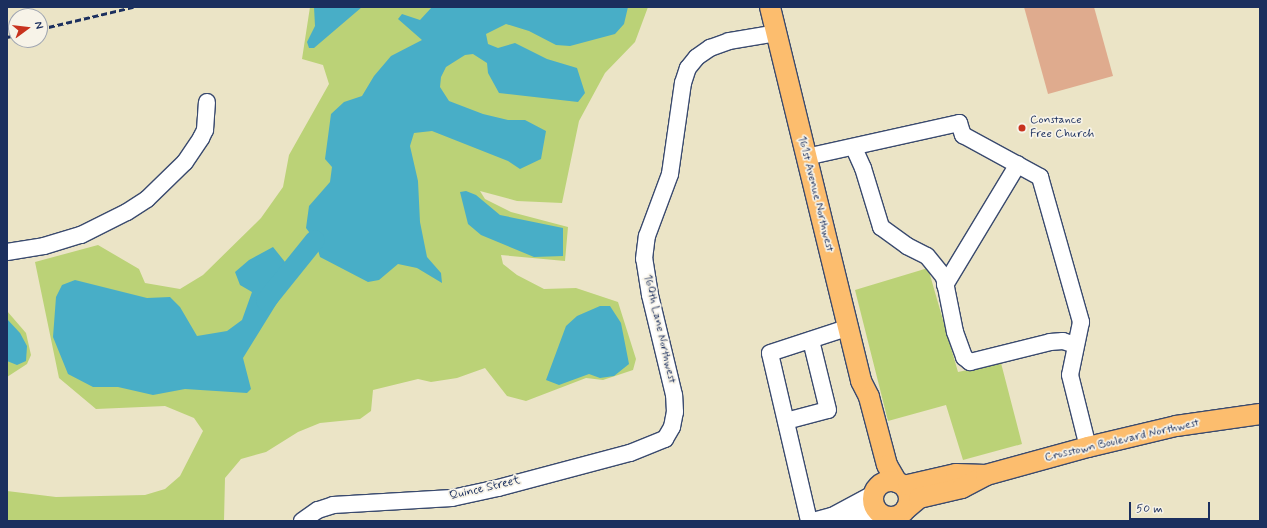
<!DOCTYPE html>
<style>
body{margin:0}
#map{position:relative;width:1267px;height:528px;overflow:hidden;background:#ebe4c6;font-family:Mynerve,sans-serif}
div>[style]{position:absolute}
.green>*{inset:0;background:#bbd277}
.water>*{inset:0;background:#48aec7}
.river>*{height:20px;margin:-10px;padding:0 10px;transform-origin:10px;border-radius:10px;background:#48aec7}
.building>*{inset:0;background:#dfab8e}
.roads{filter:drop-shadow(1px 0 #3a4a6e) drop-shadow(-1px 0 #3a4a6e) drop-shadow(0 1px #3a4a6e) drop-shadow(0 -1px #3a4a6e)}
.minor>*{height:16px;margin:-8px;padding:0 8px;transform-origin:8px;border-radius:8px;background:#fff}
.major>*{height:20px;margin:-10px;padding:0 10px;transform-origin:10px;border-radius:10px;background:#fcbd6e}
.major>.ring{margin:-10px;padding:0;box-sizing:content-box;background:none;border:20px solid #fcbd6e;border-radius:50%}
.rail>*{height:3px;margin-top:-1.5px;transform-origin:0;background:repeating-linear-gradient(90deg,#1b2f5e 0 6px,transparent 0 9px)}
.dots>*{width:11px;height:11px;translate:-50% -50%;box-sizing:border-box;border:2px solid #f7f3e8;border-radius:50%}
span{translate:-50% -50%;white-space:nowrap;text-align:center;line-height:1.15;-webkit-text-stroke:3.5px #f7f3e8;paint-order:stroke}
.poi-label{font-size:12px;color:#1b2f5e}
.left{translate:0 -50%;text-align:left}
.street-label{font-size:12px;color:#1b2f5e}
.frame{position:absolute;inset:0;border:8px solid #1b2f5e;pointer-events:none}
.north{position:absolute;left:8px;top:8px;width:40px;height:40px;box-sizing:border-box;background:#f7f3e8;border:1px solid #9fa5b1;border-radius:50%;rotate:75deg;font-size:11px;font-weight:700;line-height:16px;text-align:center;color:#1b2f5e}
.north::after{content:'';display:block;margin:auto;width:14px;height:18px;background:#c8321e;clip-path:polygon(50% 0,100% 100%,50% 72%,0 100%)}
.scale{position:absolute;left:1129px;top:502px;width:81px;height:18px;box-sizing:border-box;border:2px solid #1b2f5e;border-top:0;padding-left:5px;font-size:12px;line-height:14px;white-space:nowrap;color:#1b2f5e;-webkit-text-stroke:3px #f7f3e8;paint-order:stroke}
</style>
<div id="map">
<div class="green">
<i style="clip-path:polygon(310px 7px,648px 7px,635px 42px,605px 73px,579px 121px,562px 203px,517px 201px,480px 191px,485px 199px,511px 212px,568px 227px,565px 261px,501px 255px,503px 264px,517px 275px,544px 289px,576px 288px,618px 302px,636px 359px,633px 370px,603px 380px,586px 378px,526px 401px,507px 396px,485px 368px,457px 378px,431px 382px,418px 379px,373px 390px,371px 411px,360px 419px,320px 423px,298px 432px,266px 452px,241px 459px,225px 478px,224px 521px,7px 521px,7px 491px,56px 497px,145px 495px,165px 489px,180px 476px,203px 431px,194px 418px,165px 406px,96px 409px,59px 378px,35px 262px,98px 245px,139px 269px,145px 283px,180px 289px,203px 275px,261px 218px,283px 187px,289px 155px,329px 84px,323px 65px,302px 59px)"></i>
<i style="clip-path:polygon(928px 268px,958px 372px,1001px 363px,1022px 444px,963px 460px,946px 405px,888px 421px,855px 290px)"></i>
<i style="clip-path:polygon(7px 311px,26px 333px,31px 355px,27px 364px,7px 377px)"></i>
</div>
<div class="water">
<i style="clip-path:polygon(314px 7px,362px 7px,314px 48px,309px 48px,307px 42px,315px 26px)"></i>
<i style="clip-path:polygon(432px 7px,628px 7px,624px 24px,615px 34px,570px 46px,556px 45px,529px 31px,506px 24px,486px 34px,488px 44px,498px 48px,515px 43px,547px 59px,577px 68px,585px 93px,578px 102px,499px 93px,488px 73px,487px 63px,473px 54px,465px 55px,446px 67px,441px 77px,440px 87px,449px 101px,483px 114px,508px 120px,525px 120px,546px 131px,541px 159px,520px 169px,508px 161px,432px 131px,414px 133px,410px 146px,418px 181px,420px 222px,427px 257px,441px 273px,442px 283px,417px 268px,398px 264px,379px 280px,368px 282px,320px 257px,315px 240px,306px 228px,309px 206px,330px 182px,332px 167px,325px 159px,331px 114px,344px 102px,362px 96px,374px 76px,391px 56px,422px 40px,398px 19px,402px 14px,420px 20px)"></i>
<i style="clip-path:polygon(466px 191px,476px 195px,500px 215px,563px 228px,563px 256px,534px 257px,481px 235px,468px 224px,460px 192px)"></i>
<i style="clip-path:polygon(273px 247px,285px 262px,282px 295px,243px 358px,251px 389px,247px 393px,185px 389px,153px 395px,118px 387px,93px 387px,68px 374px,53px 337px,56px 297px,62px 285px,75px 280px,147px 298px,170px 297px,180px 307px,197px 336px,227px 331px,242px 320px,252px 292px,240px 285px,235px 272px,249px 260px)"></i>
<i style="clip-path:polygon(600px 306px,610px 306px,621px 323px,629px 364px,614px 376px,600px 378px,589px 374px,559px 385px,546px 380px,566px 326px,577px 316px)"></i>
<i style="clip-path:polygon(7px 319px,20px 333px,27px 346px,26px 361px,17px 365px,7px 361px)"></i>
</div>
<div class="river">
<i style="left:266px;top:301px;width:78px;rotate:-51.2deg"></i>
</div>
<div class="building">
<i style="clip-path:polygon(1024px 7px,1094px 7px,1113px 76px,1048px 94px)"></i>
</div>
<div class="roads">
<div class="minor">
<i style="left:854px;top:148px;width:22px;rotate:66deg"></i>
<i style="left:863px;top:168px;width:62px;rotate:73deg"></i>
<i style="left:881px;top:227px;width:32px;rotate:36deg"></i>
<i style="left:907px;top:246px;width:22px;rotate:27deg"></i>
<i style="left:927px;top:256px;width:27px;rotate:51deg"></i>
<i style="left:944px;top:277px;width:56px;rotate:78.7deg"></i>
<i style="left:955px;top:332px;width:27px;rotate:70deg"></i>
<i style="left:964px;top:357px;width:8px;rotate:40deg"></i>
<i style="left:970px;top:362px;width:82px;rotate:-14deg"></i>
<i style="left:1050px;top:342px;width:13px;rotate:-4deg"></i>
<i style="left:1063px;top:341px;width:13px;rotate:18deg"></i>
<i style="left:806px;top:157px;width:157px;rotate:-12.5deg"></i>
<i style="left:959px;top:123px;width:13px;rotate:72deg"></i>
<i style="left:963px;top:135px;width:88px;rotate:28.6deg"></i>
<i style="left:1040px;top:177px;width:151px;rotate:74.2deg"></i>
<i style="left:1081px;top:322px;width:54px;rotate:101.7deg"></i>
<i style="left:1070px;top:375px;width:74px;rotate:76deg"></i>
<i style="left:7px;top:252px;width:37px;rotate:-9deg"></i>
<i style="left:44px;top:246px;width:39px;rotate:-17deg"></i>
<i style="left:81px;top:235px;width:51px;rotate:-26.6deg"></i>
<i style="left:127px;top:212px;width:24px;rotate:-33deg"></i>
<i style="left:147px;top:199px;width:53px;rotate:-44.2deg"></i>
<i style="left:185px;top:162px;width:29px;rotate:-56deg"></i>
<i style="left:201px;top:138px;width:9px;rotate:-63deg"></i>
<i style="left:205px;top:130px;width:28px;rotate:-86deg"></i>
<i style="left:945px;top:285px;width:141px;rotate:-58.9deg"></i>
<i style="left:786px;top:421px;width:43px;rotate:-14.7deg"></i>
<i style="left:828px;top:410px;width:72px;rotate:-103.7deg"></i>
<i style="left:833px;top:516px;width:14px;rotate:4deg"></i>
<i style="left:847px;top:517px;width:30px;rotate:-9deg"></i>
<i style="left:302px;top:521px;width:19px;rotate:-35deg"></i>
<i style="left:318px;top:510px;width:16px;rotate:-18deg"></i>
<i style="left:333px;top:505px;width:119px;rotate:-3.4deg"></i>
<i style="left:452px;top:498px;width:47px;rotate:-12.3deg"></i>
<i style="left:498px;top:488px;width:137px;rotate:-14.9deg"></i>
<i style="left:630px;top:453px;width:38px;rotate:-22deg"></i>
<i style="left:665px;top:439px;width:14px;rotate:-60deg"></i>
<i style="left:672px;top:427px;width:15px;rotate:-79deg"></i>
<i style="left:675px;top:412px;width:17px;rotate:-93deg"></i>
<i style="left:674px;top:395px;width:103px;rotate:-103.5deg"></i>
<i style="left:650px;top:295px;width:36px;rotate:-99deg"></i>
<i style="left:644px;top:259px;width:23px;rotate:-83deg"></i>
<i style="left:647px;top:236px;width:66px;rotate:-69.6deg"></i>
<i style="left:670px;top:174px;width:92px;rotate:-81.9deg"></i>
<i style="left:683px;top:83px;width:16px;rotate:-72deg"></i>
<i style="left:688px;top:68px;width:14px;rotate:-51deg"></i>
<i style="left:697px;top:57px;width:16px;rotate:-35deg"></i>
<i style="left:710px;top:48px;width:20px;rotate:-20deg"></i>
<i style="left:729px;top:41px;width:49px;rotate:-9.5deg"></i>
<i style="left:809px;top:521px;width:172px;rotate:-103.1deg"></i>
<i style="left:770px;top:353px;width:81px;rotate:-18deg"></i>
<i style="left:813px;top:521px;width:20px;rotate:-15deg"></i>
<i style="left:832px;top:516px;width:47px;rotate:-28.2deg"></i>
</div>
<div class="major">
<i style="left:770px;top:7px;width:385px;rotate:76.3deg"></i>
<i style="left:861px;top:381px;width:18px;rotate:63deg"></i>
<i style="left:869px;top:397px;width:70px;rotate:75.2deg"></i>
<i style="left:887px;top:465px;width:20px;rotate:60deg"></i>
<i class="ring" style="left:873px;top:481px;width:16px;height:16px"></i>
<i style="left:908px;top:485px;width:49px;rotate:-12.9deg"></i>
<i style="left:956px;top:474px;width:30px;rotate:2deg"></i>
<i style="left:906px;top:509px;width:17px;rotate:-40deg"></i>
<i style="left:919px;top:498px;width:44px;rotate:-13.1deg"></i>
<i style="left:962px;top:488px;width:27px;rotate:-28deg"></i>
<i style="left:986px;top:475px;width:106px;rotate:-15.4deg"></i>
<i style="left:1088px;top:447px;width:90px;rotate:-13.4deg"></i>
<i style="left:1176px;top:426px;width:85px;rotate:-8.1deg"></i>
</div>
</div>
<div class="rail">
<i style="left:40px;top:29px;width:96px;rotate:-13.3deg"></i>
<i style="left:7px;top:37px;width:9px;rotate:-13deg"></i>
</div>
<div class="dots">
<i style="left:1022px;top:128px;background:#c8321e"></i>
</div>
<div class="poi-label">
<span class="left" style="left:1030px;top:128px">Constance<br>Free Church</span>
</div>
<div class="street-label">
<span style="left:815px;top:194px;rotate:76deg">161st Avenue Northwest</span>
<span style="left:659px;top:329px;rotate:77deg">160th Lane Northwest</span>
<span style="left:1122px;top:441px;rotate:-13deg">Crosstown Boulevard Northwest</span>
<span style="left:485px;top:489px;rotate:-13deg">Quince Street</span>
</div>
<div class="frame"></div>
<div class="north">N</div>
<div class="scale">50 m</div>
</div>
